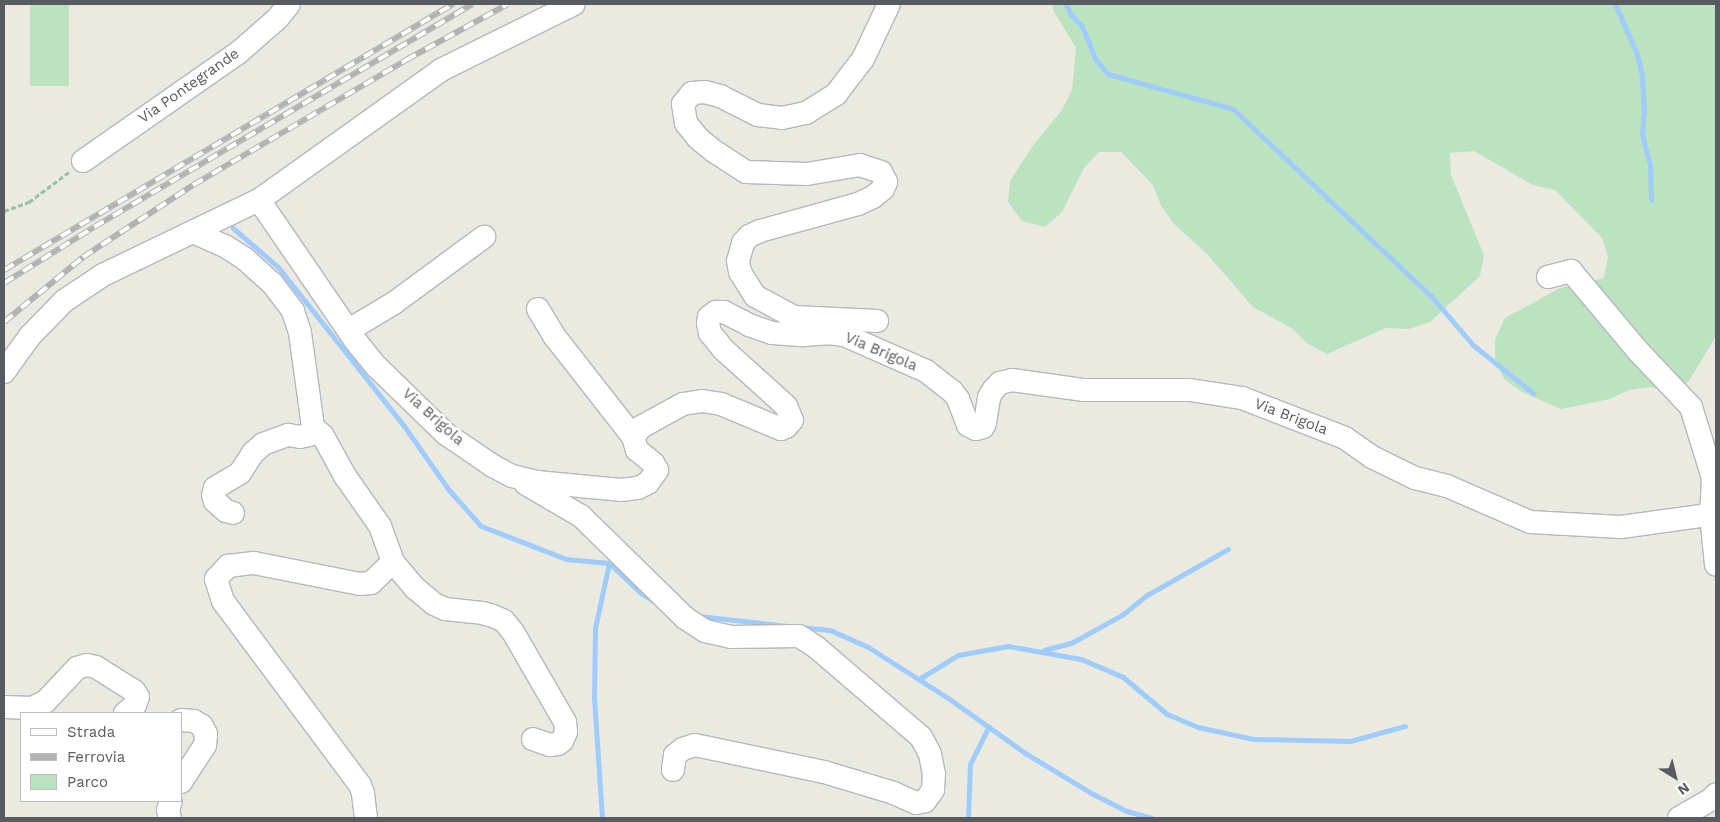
<!DOCTYPE html>
<style>
body{margin:0}
#map{position:relative;width:1720px;height:822px;overflow:hidden;background:#ebeae0;font-family:"Work Sans",sans-serif}
div>[style]{position:absolute}
.green>*{inset:0;background:#bce3bf;transform-origin:0 0}
.stream>*{height:5px;margin:-2.5px;padding:0 2.5px;transform-origin:2.5px;border-radius:2.5px;background:#9fccfc}
.path>*{height:3px;margin-top:-1.5px;transform-origin:0;background:repeating-linear-gradient(90deg,#96c3a6 0 5px,transparent 0 7.5px)}
.roads{filter:drop-shadow(1px 0 #b5b7bc) drop-shadow(-1px 0 #b5b7bc) drop-shadow(0 1px #b5b7bc) drop-shadow(0 -1px #b5b7bc)}
.minor>*{height:22px;margin:-11px;padding:0 11px;transform-origin:11px;border-radius:11px;background:#fff}
.rail>*{height:5.5px;margin-top:-2.75px;transform-origin:0;background:repeating-linear-gradient(90deg,#fff 0 11px,#b1b2b2 0 22px);box-sizing:border-box;border-block:1px solid #b1b2b2}
span{translate:-50% -50%;white-space:nowrap;text-align:center;line-height:1.15;-webkit-text-stroke:5px #fff;paint-order:stroke}
.street-label{font-size:15px;color:#585b60}
.frame{position:absolute;inset:0;border:5px solid #585b60;pointer-events:none}
.legend{position:absolute;left:20px;top:712px;width:162px;height:90px;box-sizing:border-box;background:#fff;border:1px solid #bcbdbf;margin:0;padding:6px 9px;list-style:none;font-size:15px;color:#585b60}
.legend li{display:flex;align-items:center;gap:10px;height:25px}
.legend b{width:25px;border:1px solid #bcbdbf}
.north{position:absolute;left:1650px;top:752px;width:50px;height:50px;-webkit-text-stroke:4px #fff;paint-order:stroke;rotate:144deg;font-size:14px;font-weight:700;line-height:20px;text-align:center;color:#585b60}
.north::after{content:'';display:block;margin:auto;width:18px;height:22px;background:#585b60;clip-path:polygon(50% 0,100% 100%,50% 72%,0 100%)}
</style>
<div id="map">
<div class="green">
<i style="left:30px;top:4px;width:39px;height:82px"></i>
<i style="clip-path:polygon(1053px 4px,1716px 4px,1716px 336px,1689px 381px,1672px 392px,1650px 387px,1629px 390px,1610px 399px,1561px 409px,1522px 392px,1504px 379px,1495px 360px,1495px 339px,1505px 318px,1560px 288px,1604px 278px,1608px 257px,1602px 238px,1555px 190px,1533px 185px,1474px 151px,1450px 153px,1451px 175px,1484px 255px,1480px 276px,1430px 322px,1409px 329px,1386px 328px,1327px 354px,1308px 344px,1293px 329px,1253px 307px,1207px 254px,1174px 224px,1161px 206px,1153px 185px,1121px 152px,1099px 152px,1084px 168px,1062px 212px,1045px 227px,1022px 221px,1008px 202px,1010px 181px,1034px 144px,1062px 110px,1072px 90px,1076px 48px,1053px 10px)"></i>
</div>
<div class="stream">
<i style="left:1066px;top:4px;width:12px;rotate:66deg"></i>
<i style="left:1071px;top:15px;width:16px;rotate:45deg"></i>
<i style="left:1082px;top:26px;width:35px;rotate:68deg"></i>
<i style="left:1095px;top:59px;width:20px;rotate:49deg"></i>
<i style="left:1108px;top:74px;width:130px;rotate:15.6deg"></i>
<i style="left:1233px;top:109px;width:274px;rotate:43.4deg"></i>
<i style="left:1432px;top:297px;width:63px;rotate:49.5deg"></i>
<i style="left:1473px;top:345px;width:77px;rotate:38.7deg"></i>
<i style="left:1615px;top:4px;width:55px;rotate:66.3deg"></i>
<i style="left:1637px;top:54px;width:23px;rotate:77deg"></i>
<i style="left:1642px;top:76px;width:35px;rotate:87deg"></i>
<i style="left:1644px;top:111px;width:23px;rotate:95deg"></i>
<i style="left:1642px;top:134px;width:33px;rotate:76deg"></i>
<i style="left:1650px;top:166px;width:34px;rotate:88deg"></i>
<i style="left:233px;top:228px;width:60px;rotate:40.9deg"></i>
<i style="left:278px;top:267px;width:203px;rotate:51.6deg"></i>
<i style="left:404px;top:426px;width:78px;rotate:54.9deg"></i>
<i style="left:449px;top:490px;width:48px;rotate:48.4deg"></i>
<i style="left:481px;top:526px;width:91px;rotate:21.2deg"></i>
<i style="left:566px;top:559px;width:43px;rotate:5.3deg"></i>
<i style="left:609px;top:563px;width:45px;rotate:43.2deg"></i>
<i style="left:642px;top:594px;width:13px;rotate:32deg"></i>
<i style="left:699px;top:616px;width:89px;rotate:6.5deg"></i>
<i style="left:801px;top:627px;width:29px;rotate:6deg"></i>
<i style="left:830px;top:630px;width:42px;rotate:24.1deg"></i>
<i style="left:868px;top:647px;width:95px;rotate:32.5deg"></i>
<i style="left:948px;top:698px;width:95px;rotate:35.5deg"></i>
<i style="left:1025px;top:753px;width:79px;rotate:31.1deg"></i>
<i style="left:1093px;top:794px;width:38px;rotate:27deg"></i>
<i style="left:1127px;top:811px;width:26px;rotate:16deg"></i>
<i style="left:1044px;top:650px;width:30px;rotate:-15deg"></i>
<i style="left:1073px;top:642px;width:56px;rotate:-28.9deg"></i>
<i style="left:1122px;top:615px;width:32px;rotate:-39deg"></i>
<i style="left:1147px;top:595px;width:93px;rotate:-29.6deg"></i>
<i style="left:919px;top:679px;width:46px;rotate:-31.6deg"></i>
<i style="left:958px;top:655px;width:51px;rotate:-10.2deg"></i>
<i style="left:1008px;top:646px;width:74px;rotate:10.1deg"></i>
<i style="left:1081px;top:659px;width:46px;rotate:23.2deg"></i>
<i style="left:1123px;top:677px;width:57px;rotate:40.1deg"></i>
<i style="left:1167px;top:714px;width:34px;rotate:23deg"></i>
<i style="left:1198px;top:727px;width:56px;rotate:12.3deg"></i>
<i style="left:1253px;top:739px;width:97px;rotate:1.2deg"></i>
<i style="left:1350px;top:741px;width:57px;rotate:-15.3deg"></i>
<i style="left:602px;top:818px;width:119px;rotate:-93.8deg"></i>
<i style="left:594px;top:699px;width:71px;rotate:-89.2deg"></i>
<i style="left:595px;top:628px;width:66px;rotate:-77.8deg"></i>
<i style="left:968px;top:818px;width:54px;rotate:-87.9deg"></i>
<i style="left:970px;top:764px;width:42px;rotate:-63.4deg"></i>
</div>
<div class="path">
<i style="left:4px;top:211px;width:27px;rotate:-20deg"></i>
<i style="left:29px;top:202px;width:50px;rotate:-36.9deg"></i>
</div>
<div class="roads">
<div class="minor">
<i style="left:83px;top:161px;width:189px;rotate:-34.9deg"></i>
<i style="left:238px;top:53px;width:52px;rotate:-41.1deg"></i>
<i style="left:277px;top:19px;width:19px;rotate:-51deg"></i>
<i style="left:259px;top:200px;width:168px;rotate:55.6deg"></i>
<i style="left:354px;top:339px;width:36px;rotate:51deg"></i>
<i style="left:377px;top:367px;width:96px;rotate:44.2deg"></i>
<i style="left:446px;top:434px;width:57px;rotate:34.2deg"></i>
<i style="left:493px;top:466px;width:21px;rotate:28deg"></i>
<i style="left:512px;top:476px;width:26px;rotate:13deg"></i>
<i style="left:537px;top:482px;width:84px;rotate:5.4deg"></i>
<i style="left:621px;top:490px;width:17px;rotate:-7deg"></i>
<i style="left:638px;top:488px;width:11px;rotate:-27deg"></i>
<i style="left:648px;top:483px;width:16px;rotate:-55deg"></i>
<i style="left:657px;top:470px;width:8px;rotate:-120deg"></i>
<i style="left:653px;top:463px;width:21px;rotate:-141deg"></i>
<i style="left:637px;top:450px;width:14px;rotate:-107deg"></i>
<i style="left:633px;top:437px;width:13px;rotate:-51deg"></i>
<i style="left:641px;top:427px;width:48px;rotate:-28.7deg"></i>
<i style="left:683px;top:404px;width:19px;rotate:-9deg"></i>
<i style="left:702px;top:401px;width:19px;rotate:9deg"></i>
<i style="left:721px;top:404px;width:65px;rotate:22.6deg"></i>
<i style="left:781px;top:429px;width:5px;rotate:-22deg"></i>
<i style="left:786px;top:427px;width:9px;rotate:-49deg"></i>
<i style="left:792px;top:420px;width:15px;rotate:-113deg"></i>
<i style="left:786px;top:406px;width:85px;rotate:-137.9deg"></i>
<i style="left:723px;top:349px;width:21px;rotate:-129deg"></i>
<i style="left:710px;top:333px;width:10px;rotate:-101deg"></i>
<i style="left:708px;top:323px;width:6px;rotate:-81deg"></i>
<i style="left:709px;top:317px;width:9px;rotate:-36deg"></i>
<i style="left:716px;top:312px;width:8px"></i>
<i style="left:724px;top:312px;width:28px;rotate:27deg"></i>
<i style="left:749px;top:325px;width:24px;rotate:19deg"></i>
<i style="left:772px;top:333px;width:31px;rotate:4deg"></i>
<i style="left:803px;top:335px;width:26px;rotate:-4deg"></i>
<i style="left:829px;top:333px;width:15px;rotate:8deg"></i>
<i style="left:844px;top:335px;width:90px;rotate:23.7deg"></i>
<i style="left:926px;top:371px;width:33px;rotate:38deg"></i>
<i style="left:952px;top:391px;width:10px;rotate:53deg"></i>
<i style="left:958px;top:399px;width:28px;rotate:69deg"></i>
<i style="left:968px;top:425px;width:9px;rotate:27deg"></i>
<i style="left:976px;top:429px;width:7px;rotate:-16deg"></i>
<i style="left:983px;top:427px;width:4px;rotate:-63deg"></i>
<i style="left:985px;top:423px;width:26px;rotate:-81deg"></i>
<i style="left:989px;top:397px;width:9px;rotate:-58deg"></i>
<i style="left:994px;top:389px;width:8px;rotate:-45deg"></i>
<i style="left:1000px;top:383px;width:12px;rotate:-14deg"></i>
<i style="left:1012px;top:380px;width:73px;rotate:7.9deg"></i>
<i style="left:1084px;top:390px;width:106px"></i>
<i style="left:1190px;top:390px;width:53px;rotate:8.7deg"></i>
<i style="left:1242px;top:398px;width:110px;rotate:21.2deg"></i>
<i style="left:1345px;top:438px;width:33px;rotate:35deg"></i>
<i style="left:1372px;top:457px;width:48px;rotate:26deg"></i>
<i style="left:1415px;top:478px;width:33px;rotate:14deg"></i>
<i style="left:1447px;top:486px;width:90px;rotate:23.4deg"></i>
<i style="left:1530px;top:522px;width:91px;rotate:3.1deg"></i>
<i style="left:1621px;top:527px;width:96px;rotate:-7.8deg"></i>
<i style="left:193px;top:232px;width:35px;rotate:24deg"></i>
<i style="left:225px;top:246px;width:24px;rotate:33deg"></i>
<i style="left:245px;top:259px;width:36px;rotate:42deg"></i>
<i style="left:272px;top:283px;width:35px;rotate:53deg"></i>
<i style="left:293px;top:311px;width:23px;rotate:72deg"></i>
<i style="left:300px;top:333px;width:95px;rotate:82.1deg"></i>
<i style="left:313px;top:427px;width:13px;rotate:42deg"></i>
<i style="left:323px;top:436px;width:46px;rotate:61.2deg"></i>
<i style="left:345px;top:476px;width:61px;rotate:55deg"></i>
<i style="left:380px;top:526px;width:38px;rotate:70deg"></i>
<i style="left:393px;top:562px;width:34px;rotate:50deg"></i>
<i style="left:415px;top:588px;width:25px;rotate:40deg"></i>
<i style="left:434px;top:604px;width:12px;rotate:24deg"></i>
<i style="left:445px;top:609px;width:37px;rotate:6deg"></i>
<i style="left:482px;top:613px;width:11px;rotate:15deg"></i>
<i style="left:493px;top:616px;width:12px;rotate:24deg"></i>
<i style="left:504px;top:621px;width:14px;rotate:51deg"></i>
<i style="left:513px;top:632px;width:104px;rotate:60deg"></i>
<i style="left:565px;top:722px;width:10px;rotate:84deg"></i>
<i style="left:566px;top:732px;width:10px;rotate:114deg"></i>
<i style="left:562px;top:741px;width:5px;rotate:143deg"></i>
<i style="left:558px;top:744px;width:8px;rotate:173deg"></i>
<i style="left:550px;top:745px;width:18px;rotate:-161deg"></i>
<i style="left:1548px;top:277px;width:24px;rotate:-15deg"></i>
<i style="left:1571px;top:271px;width:106px;rotate:50deg"></i>
<i style="left:1639px;top:352px;width:76px;rotate:46.6deg"></i>
<i style="left:1691px;top:407px;width:74px;rotate:72.8deg"></i>
<i style="left:1713px;top:478px;width:37px;rotate:93deg"></i>
<i style="left:1711px;top:515px;width:50px;rotate:84.3deg"></i>
<i style="left:538px;top:309px;width:33px;rotate:59deg"></i>
<i style="left:555px;top:337px;width:127px;rotate:52deg"></i>
<i style="left:877px;top:321px;width:83px;rotate:-177.2deg"></i>
<i style="left:794px;top:317px;width:44px;rotate:-151.7deg"></i>
<i style="left:755px;top:296px;width:28px;rotate:-122deg"></i>
<i style="left:740px;top:272px;width:11px;rotate:-100deg"></i>
<i style="left:738px;top:261px;width:19px;rotate:-74deg"></i>
<i style="left:743px;top:243px;width:9px;rotate:-49deg"></i>
<i style="left:749px;top:236px;width:12px;rotate:-24deg"></i>
<i style="left:760px;top:231px;width:102px;rotate:-15.4deg"></i>
<i style="left:858px;top:204px;width:17px;rotate:-25deg"></i>
<i style="left:873px;top:197px;width:13px;rotate:-39deg"></i>
<i style="left:883px;top:189px;width:8px;rotate:-67deg"></i>
<i style="left:886px;top:182px;width:11px;rotate:-117deg"></i>
<i style="left:881px;top:172px;width:22px;rotate:-162deg"></i>
<i style="left:860px;top:165px;width:54px;rotate:170.4deg"></i>
<i style="left:807px;top:174px;width:61px;rotate:-178.1deg"></i>
<i style="left:746px;top:172px;width:37px;rotate:-147deg"></i>
<i style="left:715px;top:152px;width:22px;rotate:-141deg"></i>
<i style="left:698px;top:138px;width:19px;rotate:-129deg"></i>
<i style="left:686px;top:123px;width:19px;rotate:-99deg"></i>
<i style="left:683px;top:104px;width:14px;rotate:-51deg"></i>
<i style="left:692px;top:93px;width:13px;rotate:-4deg"></i>
<i style="left:705px;top:92px;width:16px;rotate:15deg"></i>
<i style="left:720px;top:96px;width:42px;rotate:26.6deg"></i>
<i style="left:758px;top:115px;width:24px;rotate:7deg"></i>
<i style="left:782px;top:118px;width:25px;rotate:-12deg"></i>
<i style="left:806px;top:113px;width:36px;rotate:-32deg"></i>
<i style="left:836px;top:94px;width:44px;rotate:-52.4deg"></i>
<i style="left:863px;top:59px;width:61px;rotate:-64.7deg"></i>
<i style="left:349px;top:330px;width:52px;rotate:-31deg"></i>
<i style="left:394px;top:303px;width:112px;rotate:-36.3deg"></i>
<i style="left:4px;top:372px;width:44px;rotate:-54.2deg"></i>
<i style="left:30px;top:336px;width:49px;rotate:-45.8deg"></i>
<i style="left:64px;top:301px;width:47px;rotate:-33.7deg"></i>
<i style="left:103px;top:275px;width:173px;rotate:-25.7deg"></i>
<i style="left:259px;top:200px;width:224px;rotate:-35.5deg"></i>
<i style="left:441px;top:70px;width:148px;rotate:-26.4deg"></i>
<i style="left:526px;top:484px;width:64px;rotate:30.2deg"></i>
<i style="left:581px;top:516px;width:146px;rotate:44.4deg"></i>
<i style="left:685px;top:618px;width:24px;rotate:33deg"></i>
<i style="left:705px;top:631px;width:27px;rotate:13deg"></i>
<i style="left:731px;top:637px;width:68px;rotate:-0.8deg"></i>
<i style="left:799px;top:636px;width:20px;rotate:33deg"></i>
<i style="left:816px;top:647px;width:138px;rotate:40.6deg"></i>
<i style="left:921px;top:737px;width:19px;rotate:62deg"></i>
<i style="left:930px;top:754px;width:20px;rotate:79deg"></i>
<i style="left:934px;top:774px;width:16px;rotate:94deg"></i>
<i style="left:933px;top:790px;width:14px;rotate:126deg"></i>
<i style="left:925px;top:801px;width:9px;rotate:167deg"></i>
<i style="left:916px;top:803px;width:24px;rotate:-156deg"></i>
<i style="left:894px;top:793px;width:73px;rotate:-163.3deg"></i>
<i style="left:824px;top:772px;width:132px;rotate:-168.2deg"></i>
<i style="left:695px;top:745px;width:13px;rotate:162deg"></i>
<i style="left:683px;top:749px;width:10px;rotate:143deg"></i>
<i style="left:675px;top:755px;width:15px;rotate:98deg"></i>
<i style="left:233px;top:513px;width:7px;rotate:-164deg"></i>
<i style="left:226px;top:511px;width:15px;rotate:-138deg"></i>
<i style="left:215px;top:501px;width:6px;rotate:-108deg"></i>
<i style="left:213px;top:495px;width:7px;rotate:-74deg"></i>
<i style="left:215px;top:488px;width:29px;rotate:-31deg"></i>
<i style="left:240px;top:473px;width:24px;rotate:-57deg"></i>
<i style="left:253px;top:453px;width:13px;rotate:-42deg"></i>
<i style="left:263px;top:444px;width:27px;rotate:-20deg"></i>
<i style="left:288px;top:435px;width:12px;rotate:9deg"></i>
<i style="left:300px;top:437px;width:9px;rotate:-13deg"></i>
<i style="left:309px;top:435px;width:9px;rotate:-63deg"></i>
<i style="left:4px;top:707px;width:28px;rotate:2deg"></i>
<i style="left:32px;top:708px;width:14px;rotate:-25deg"></i>
<i style="left:45px;top:702px;width:47px;rotate:-46.7deg"></i>
<i style="left:77px;top:668px;width:10px;rotate:-17deg"></i>
<i style="left:87px;top:665px;width:9px;rotate:13deg"></i>
<i style="left:96px;top:667px;width:45px;rotate:32.3deg"></i>
<i style="left:134px;top:691px;width:7px;rotate:56deg"></i>
<i style="left:138px;top:697px;width:9px;rotate:111deg"></i>
<i style="left:135px;top:705px;width:13px;rotate:141deg"></i>
<i style="left:181px;top:720px;width:13px;rotate:4deg"></i>
<i style="left:194px;top:721px;width:9px;rotate:32deg"></i>
<i style="left:202px;top:726px;width:9px;rotate:63deg"></i>
<i style="left:206px;top:734px;width:11px;rotate:95deg"></i>
<i style="left:205px;top:745px;width:44px;rotate:123deg"></i>
<i style="left:170px;top:818px;width:8px;rotate:-104deg"></i>
<i style="left:168px;top:810px;width:9px;rotate:-72deg"></i>
<i style="left:366px;top:818px;width:25px;rotate:-97deg"></i>
<i style="left:363px;top:793px;width:9px;rotate:-111deg"></i>
<i style="left:360px;top:785px;width:229px;rotate:-126.7deg"></i>
<i style="left:223px;top:601px;width:23px;rotate:-108deg"></i>
<i style="left:216px;top:579px;width:18px;rotate:-47deg"></i>
<i style="left:228px;top:566px;width:26px;rotate:-7deg"></i>
<i style="left:254px;top:563px;width:108px;rotate:11.2deg"></i>
<i style="left:360px;top:584px;width:11px;rotate:-5deg"></i>
<i style="left:371px;top:583px;width:30px;rotate:-44deg"></i>
<i style="left:1679px;top:818px;width:38px;rotate:-30deg"></i>
<i style="left:1712px;top:799px;width:6px;rotate:-51deg"></i>
</div>
</div>
<div class="rail">
<i style="left:4px;top:270px;width:522px;rotate:-30.64deg"></i>
<i style="left:4px;top:283px;width:106px;rotate:-31.9deg"></i>
<i style="left:94px;top:227px;width:439px;rotate:-30.5deg"></i>
<i style="left:4px;top:322px;width:102px;rotate:-39.4deg"></i>
<i style="left:83px;top:257px;width:131px;rotate:-33.2deg"></i>
<i style="left:193px;top:185px;width:247px;rotate:-30.4deg"></i>
<i style="left:406px;top:60px;width:116px;rotate:-28.8deg"></i>
</div>
<div class="street-label">
<span style="left:189px;top:86px;rotate:-35deg">Via Pontegrande</span>
<span style="left:881px;top:352px;rotate:23deg">Via Brigola</span>
<span style="left:433px;top:417px;rotate:42deg">Via Brigola</span>
<span style="left:1291px;top:417px;rotate:21deg">Via Brigola</span>
</div>
<div class="frame"></div>
<ul class="legend">
<li><b style="height:6px;background:#fff"></b>Strada</li>
<li><b style="height:6px;background:#b1b2b2"></b>Ferrovia</li>
<li><b style="height:14px;background:#bce3bf"></b>Parco</li>
</ul>
<div class="north">N</div>
</div>
